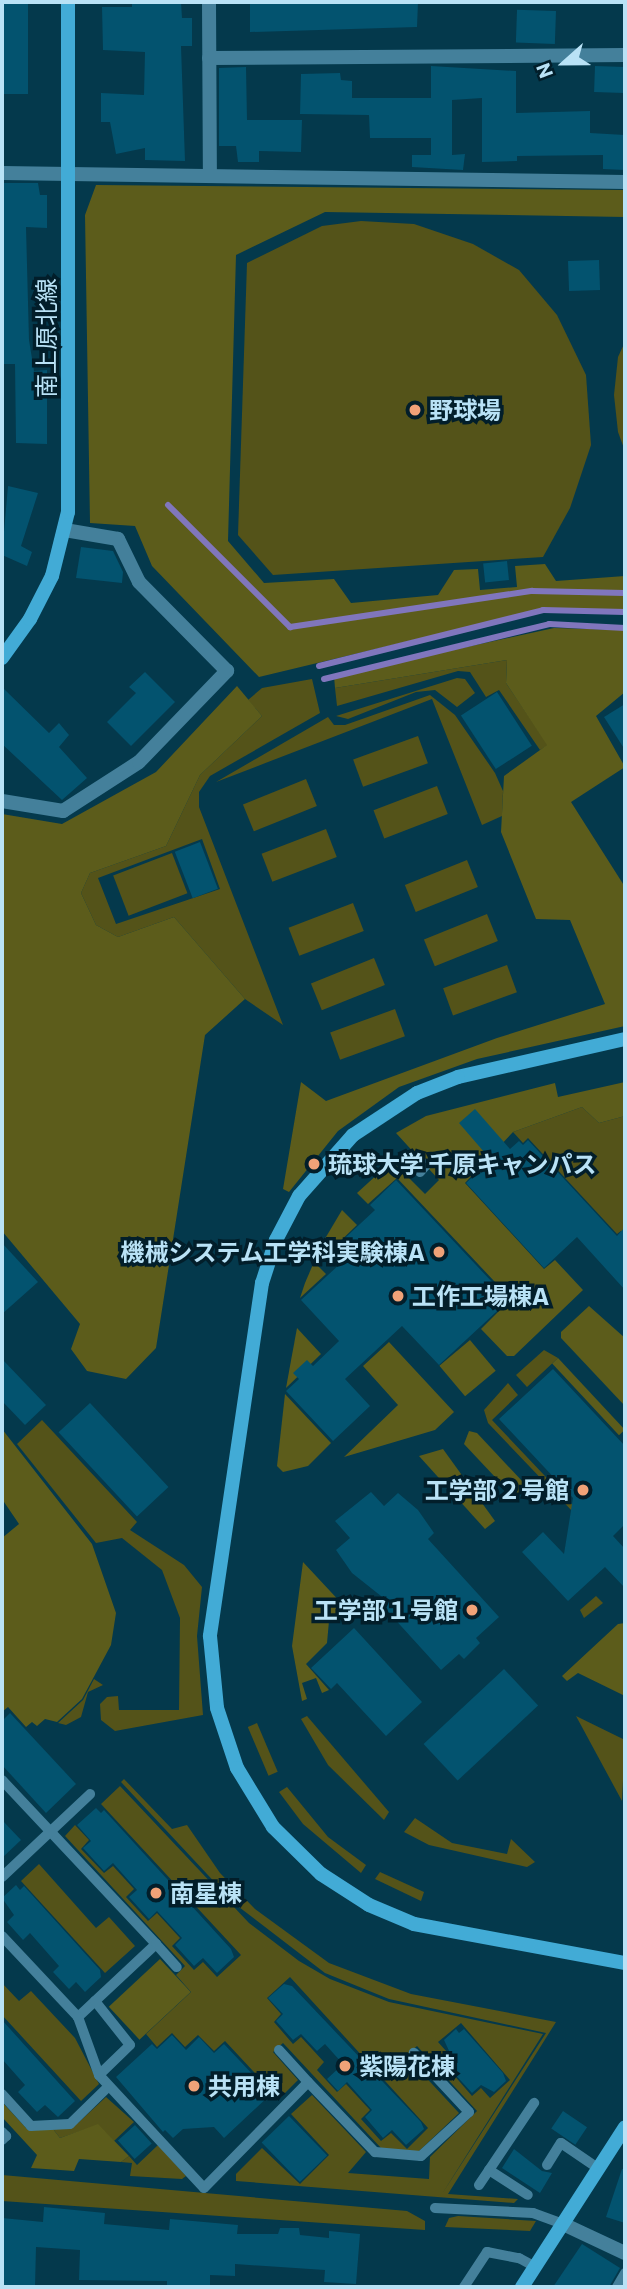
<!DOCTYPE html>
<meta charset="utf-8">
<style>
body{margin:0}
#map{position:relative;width:627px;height:2289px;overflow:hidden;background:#04394c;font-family:Commissioner,"Noto Sans JP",sans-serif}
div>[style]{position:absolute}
.green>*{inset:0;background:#545319;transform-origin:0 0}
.forest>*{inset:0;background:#5c5c1b;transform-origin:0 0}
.stream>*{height:6px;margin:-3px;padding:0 3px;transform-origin:3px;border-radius:3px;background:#8076bd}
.building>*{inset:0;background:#03536f;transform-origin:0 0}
.lane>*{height:10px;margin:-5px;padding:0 5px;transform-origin:5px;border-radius:5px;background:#44809b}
.street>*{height:14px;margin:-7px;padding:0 7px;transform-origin:7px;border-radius:7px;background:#44809b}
.secondary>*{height:14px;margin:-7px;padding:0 7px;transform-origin:7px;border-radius:7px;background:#42abd6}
.dots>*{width:19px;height:19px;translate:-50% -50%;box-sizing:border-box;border:4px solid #021e2a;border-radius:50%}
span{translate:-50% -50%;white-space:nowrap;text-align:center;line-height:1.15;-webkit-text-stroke:7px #021e2a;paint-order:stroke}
.street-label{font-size:24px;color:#b9e2f6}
.poi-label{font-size:24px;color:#b9e2f6;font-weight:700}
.left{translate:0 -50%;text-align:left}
.right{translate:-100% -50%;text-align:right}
.frame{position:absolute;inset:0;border:4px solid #b9e2f6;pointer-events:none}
.north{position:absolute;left:529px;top:28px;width:70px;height:70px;-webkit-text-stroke:5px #021e2a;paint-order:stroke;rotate:249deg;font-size:19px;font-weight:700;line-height:28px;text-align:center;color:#b9e2f6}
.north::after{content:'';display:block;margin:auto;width:24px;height:32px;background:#b9e2f6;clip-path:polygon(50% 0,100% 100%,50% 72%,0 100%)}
</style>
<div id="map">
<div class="green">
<i style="clip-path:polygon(361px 221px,414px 224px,473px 244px,519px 270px,557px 315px,586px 375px,591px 445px,570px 508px,543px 557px,273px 575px,238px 535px,247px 263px,322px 226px)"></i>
<i style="clip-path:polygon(625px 342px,625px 451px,618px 432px,614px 395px,618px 357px)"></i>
<i style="clip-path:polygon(507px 660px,506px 683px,548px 745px,540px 750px,499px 690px,486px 697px,470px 672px,458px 671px,337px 706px,335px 688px)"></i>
<i style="clip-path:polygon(457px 678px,465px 679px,475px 693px,457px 707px,435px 690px,416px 692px,348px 719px,336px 716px)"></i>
<i style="clip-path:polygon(evenodd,312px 679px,320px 713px,210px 776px,199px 792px,199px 807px,283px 1025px,245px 999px,174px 917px,118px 937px,96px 925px,81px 893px,90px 873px,166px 846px,200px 775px,262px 716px,248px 700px,262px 688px,312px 679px,202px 839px,220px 889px,116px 924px,98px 878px,202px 839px)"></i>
<i style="clip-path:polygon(430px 695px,455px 715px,495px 773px,503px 791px,502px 816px,482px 825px,432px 699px,216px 782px,328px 717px,334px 725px,345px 725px)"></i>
<i style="left:418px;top:736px;width:29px;height:69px;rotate:70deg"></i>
<i style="left:306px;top:779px;width:29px;height:68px;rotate:68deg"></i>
<i style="left:437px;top:786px;width:30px;height:68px;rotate:69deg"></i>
<i style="left:326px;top:829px;width:30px;height:69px;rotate:69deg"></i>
<i style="left:172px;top:853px;width:43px;height:63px;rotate:69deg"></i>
<i style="left:467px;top:860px;width:29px;height:67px;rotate:68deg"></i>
<i style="left:353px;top:903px;width:30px;height:69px;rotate:69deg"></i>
<i style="left:487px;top:914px;width:29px;height:68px;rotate:68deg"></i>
<i style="left:374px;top:958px;width:29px;height:68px;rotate:68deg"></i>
<i style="left:507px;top:965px;width:29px;height:68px;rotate:70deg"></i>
<i style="left:395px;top:1009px;width:29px;height:69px;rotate:70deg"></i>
<i style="clip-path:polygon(582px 1107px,599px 1123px,625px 1116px,625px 1235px,621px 1231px,617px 1234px,528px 1138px,523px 1143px,513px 1132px)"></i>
<i style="clip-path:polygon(544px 1350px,558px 1358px,527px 1387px,516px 1375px)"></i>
<i style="clip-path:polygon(508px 1383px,518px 1395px,492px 1420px,581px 1514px,573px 1512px,488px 1423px,484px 1410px)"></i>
<i style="clip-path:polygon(42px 1420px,137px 1522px,130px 1530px,184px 1565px,202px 1587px,197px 1636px,203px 1715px,115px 1731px,101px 1720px,100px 1704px,107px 1697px,118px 1696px,119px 1710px,179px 1710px,180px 1618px,162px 1570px,122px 1538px,96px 1543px,17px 1444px)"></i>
<i style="clip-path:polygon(596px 1596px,603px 1603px,584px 1618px,580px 1610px)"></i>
<i style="clip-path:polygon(94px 1679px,103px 1685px,88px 1692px,81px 1717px,66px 1725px,58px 1723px,83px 1700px)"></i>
<i style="clip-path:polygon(307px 1716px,389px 1812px,384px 1820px,328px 1765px,301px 1719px)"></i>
<i style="clip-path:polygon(576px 1716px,625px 1740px,622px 1801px)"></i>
<i style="left:257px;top:1723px;width:53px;height:10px;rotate:67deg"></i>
<i style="clip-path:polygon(evenodd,124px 1779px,172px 1829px,187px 1825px,220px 1873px,255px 1909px,329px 1963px,411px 1994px,556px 2022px,448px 2194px,518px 2199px,514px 2203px,236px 2181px,236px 2174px,262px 2148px,300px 2184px,329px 2155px,291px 2114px,312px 2095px,366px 2152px,348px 2173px,429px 2179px,430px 2157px,477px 2111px,417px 2046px,406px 2056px,459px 2113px,418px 2152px,381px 2148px,283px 2043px,273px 2052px,298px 2080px,279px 2099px,225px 2041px,214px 2051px,198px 2035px,185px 2047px,172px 2033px,157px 2047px,146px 2034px,191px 1992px,176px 1975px,185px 1966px,65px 1836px,75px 1825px,89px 1840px,81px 1849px,104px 1873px,113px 1866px,134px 1889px,126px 1897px,148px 1921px,157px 1913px,180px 1938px,172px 1946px,194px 1970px,203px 1962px,217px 1977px,241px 1955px,101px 1804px,120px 1786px,249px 1923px,299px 1961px,330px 1979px,389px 2002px,543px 2034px,442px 2194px,546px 2033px,389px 1999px,325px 1973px,235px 1904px,121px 1782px,124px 1779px,290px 1977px,428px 2128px,407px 2149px,391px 2133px,381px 2141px,361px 2119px,370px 2110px,346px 2084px,337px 2092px,317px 2070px,324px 2062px,301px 2037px,293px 2044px,274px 2022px,281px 2014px,267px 1998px,290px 1977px,124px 1779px,461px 2023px,510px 2080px,490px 2098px,481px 2088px,472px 2096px,440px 2059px,447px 2052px,438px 2042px,461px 2023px)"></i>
<i style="clip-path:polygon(287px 1787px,328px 1837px,366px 1865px,361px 1873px,303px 1824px,279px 1792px)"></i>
<i style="clip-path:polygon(415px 1818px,452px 1843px,507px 1854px,511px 1839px,535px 1862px,527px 1867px,429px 1845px,404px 1832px)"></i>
<i style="clip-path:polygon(39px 1864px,96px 1928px,109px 1917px,135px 1946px,105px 1973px,21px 1881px)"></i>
<i style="clip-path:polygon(380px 1872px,424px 1892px,421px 1901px,375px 1879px)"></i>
<i style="clip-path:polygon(2px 1983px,19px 2001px,31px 1991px,75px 2038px,99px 2084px,81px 2101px,2px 2015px)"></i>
<i style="clip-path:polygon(106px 2097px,134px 2122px,114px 2141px,98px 2125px,60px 2138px,53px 2129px,78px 2123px)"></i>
<i style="clip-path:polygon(158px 2145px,186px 2176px,182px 2179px,130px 2176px,132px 2163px,121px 2162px,129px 2156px,137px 2165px)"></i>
<i style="clip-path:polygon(2px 2175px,407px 2211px,425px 2221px,425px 2230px,2px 2201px)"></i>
<i style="clip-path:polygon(458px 2216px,536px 2221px,530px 2231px,445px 2227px,449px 2218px)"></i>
</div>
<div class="forest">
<i style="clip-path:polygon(96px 185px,625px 190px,625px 217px,325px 212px,236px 255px,228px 541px,264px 583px,334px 579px,351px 603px,438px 595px,454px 570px,478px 569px,480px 590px,517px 587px,515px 566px,545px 564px,556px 581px,625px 576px,625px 610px,547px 608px,259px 677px,152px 566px,135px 526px,90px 523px,85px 215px)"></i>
<i style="clip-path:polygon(554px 628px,625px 630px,625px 692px,596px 716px,625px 767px,571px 802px,625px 887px,625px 1026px,477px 1059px,399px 1087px,338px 1131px,289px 1192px,283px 1189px,301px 1082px,326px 1101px,497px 1038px,605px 1004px,570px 920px,536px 919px,501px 832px,504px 776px,547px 745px,506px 683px,507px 660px,335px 688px,334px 676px)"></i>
<i style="clip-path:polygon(237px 686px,262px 716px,200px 775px,166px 846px,90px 873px,81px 893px,96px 925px,118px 937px,174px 917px,245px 999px,205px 1035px,156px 1348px,126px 1379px,87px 1371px,71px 1349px,80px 1324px,2px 1231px,2px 814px,62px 824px,156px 772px)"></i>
<i style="clip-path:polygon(625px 1082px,625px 1116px,599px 1123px,582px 1107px,513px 1132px,465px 1183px,544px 1269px,555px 1260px,583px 1290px,514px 1356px,507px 1356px,481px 1329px,511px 1299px,397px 1178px,368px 1204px,357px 1193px,392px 1161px,425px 1194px,439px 1180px,396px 1133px,426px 1116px,555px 1083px,558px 1097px)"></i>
<i style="clip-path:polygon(342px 1210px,357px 1225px,331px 1250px,323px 1242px)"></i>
<i style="clip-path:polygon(314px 1262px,326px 1274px,300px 1298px,305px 1283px)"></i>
<i style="clip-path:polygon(589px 1306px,625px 1338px,625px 1406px,561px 1338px,561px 1332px)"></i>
<i style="clip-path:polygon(297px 1328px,321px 1354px,286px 1388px,292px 1355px)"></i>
<i style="left:470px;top:1340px;width:40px;height:40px;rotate:50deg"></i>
<i style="clip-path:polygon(389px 1342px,454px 1412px,435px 1430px,344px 1457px,398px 1405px,363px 1366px)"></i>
<i style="left:558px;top:1358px;width:98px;height:8px;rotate:47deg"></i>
<i style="clip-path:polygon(285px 1394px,331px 1443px,308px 1466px,283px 1472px,277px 1466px)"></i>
<i style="clip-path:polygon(2px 1429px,92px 1544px,116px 1613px,111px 1645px,82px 1699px,57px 1722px,45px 1719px,37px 1726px,32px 1722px,26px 1727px,8px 1707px,2px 1712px,2px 1538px,19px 1524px,2px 1499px)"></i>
<i style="clip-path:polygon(469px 1431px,477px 1433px,523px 1482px,518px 1495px,511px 1494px,464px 1444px)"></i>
<i style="clip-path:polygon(443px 1449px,495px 1521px,485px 1529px,419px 1456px)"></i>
<i style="clip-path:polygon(303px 1562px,344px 1606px,329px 1621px,327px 1643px,306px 1664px,329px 1690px,322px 1693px,316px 1678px,302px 1683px,307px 1699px,302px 1701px,292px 1646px)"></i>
<i style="clip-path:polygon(625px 1623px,625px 1696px,578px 1673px,567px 1681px,562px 1676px,618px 1624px)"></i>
<i style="left:160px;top:1959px;width:45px;height:70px;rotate:47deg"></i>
<i style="clip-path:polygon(2px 2102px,28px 2130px,53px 2129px,60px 2138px,98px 2124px,129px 2156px,121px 2162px,79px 2159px,74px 2171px,31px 2168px,37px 2155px,2px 2117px)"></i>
</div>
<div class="stream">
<i style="left:168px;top:505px;width:173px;rotate:45deg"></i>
<i style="left:290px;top:627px;width:245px;rotate:-8.5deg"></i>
<i style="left:532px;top:591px;width:93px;rotate:1.2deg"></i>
<i style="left:319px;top:666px;width:231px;rotate:-14deg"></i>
<i style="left:543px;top:610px;width:82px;rotate:1.4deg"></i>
<i style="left:324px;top:679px;width:232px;rotate:-13.7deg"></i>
<i style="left:549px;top:624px;width:76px;rotate:3deg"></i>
</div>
<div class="building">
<i style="left:2px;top:2px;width:26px;height:92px"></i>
<i style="clip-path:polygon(132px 2px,181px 2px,182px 18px,192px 18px,192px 46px,181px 46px,185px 161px,145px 160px,145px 148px,116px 154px,110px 122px,101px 122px,101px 93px,144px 95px,145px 52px,103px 50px,102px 7px,132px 7px)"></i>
<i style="clip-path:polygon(250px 2px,418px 2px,417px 27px,250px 32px)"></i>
<i style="left:556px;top:11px;width:33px;height:39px;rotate:92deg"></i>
<i style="clip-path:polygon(431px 66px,516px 71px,516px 113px,590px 111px,590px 133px,625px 135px,625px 170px,603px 169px,603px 155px,517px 156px,517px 161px,482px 162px,482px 98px,452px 100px,452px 155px,465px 154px,463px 170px,412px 167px,412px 155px,431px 155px,431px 138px,370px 138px,369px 115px,300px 114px,301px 74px,340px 73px,341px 80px,352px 81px,352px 98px,431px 98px)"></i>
<i style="left:595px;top:66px;width:30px;height:26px;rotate:2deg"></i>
<i style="clip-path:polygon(246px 67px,247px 120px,302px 120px,301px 152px,259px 151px,259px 162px,238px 162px,236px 146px,219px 146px,219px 68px)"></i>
<i style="clip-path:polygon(4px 183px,38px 183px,40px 195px,47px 195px,47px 228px,26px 227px,29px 340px,34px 371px,47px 370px,47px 444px,16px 443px,15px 364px,2px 364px)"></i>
<i style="left:599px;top:260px;width:30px;height:31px;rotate:88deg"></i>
<i style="clip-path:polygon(8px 486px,38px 493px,21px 546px,32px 552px,27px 566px,2px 555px)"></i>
<i style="clip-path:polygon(81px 547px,113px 551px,123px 572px,122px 583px,76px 578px)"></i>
<i style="left:507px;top:561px;width:19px;height:24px;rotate:84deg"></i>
<i style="clip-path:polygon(145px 672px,175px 702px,131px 746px,107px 722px,136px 693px,129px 687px)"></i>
<i style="clip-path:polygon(2px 687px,49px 733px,59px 723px,69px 735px,59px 747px,87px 778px,62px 800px,2px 744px)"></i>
<i style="left:497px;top:692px;width:64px;height:43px;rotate:57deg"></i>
<i style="clip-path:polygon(625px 704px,625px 750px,604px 717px)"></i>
<i style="left:200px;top:842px;width:50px;height:27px;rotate:69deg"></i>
<i style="clip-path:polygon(475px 1109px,510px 1149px,519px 1141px,523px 1145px,528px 1140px,617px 1236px,625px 1227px,625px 1290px,577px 1237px,544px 1268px,466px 1183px,491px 1160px,459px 1123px)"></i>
<i style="clip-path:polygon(396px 1180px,509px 1300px,439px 1365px,402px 1326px,345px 1379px,370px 1406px,333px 1441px,286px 1391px,299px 1379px,293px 1373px,307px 1360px,313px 1366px,339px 1341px,301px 1300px,342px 1262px,331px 1251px,375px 1210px,370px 1205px)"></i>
<i style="clip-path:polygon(2px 1243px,38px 1282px,2px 1314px)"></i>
<i style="clip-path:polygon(2px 1359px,46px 1405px,25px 1425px,2px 1401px)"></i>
<i style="clip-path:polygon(553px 1369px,625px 1446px,625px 1524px,613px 1536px,625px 1549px,625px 1588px,605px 1567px,568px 1601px,522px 1552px,543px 1532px,564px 1554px,573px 1498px,499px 1419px)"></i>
<i style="left:90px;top:1403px;width:115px;height:43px;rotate:47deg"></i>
<i style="clip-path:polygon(371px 1492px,384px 1506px,398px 1493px,418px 1510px,434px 1533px,428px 1539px,499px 1617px,476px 1638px,480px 1643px,464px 1659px,459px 1654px,441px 1670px,381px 1604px,386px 1600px,352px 1573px,336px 1550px,350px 1538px,335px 1521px)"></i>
<i style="clip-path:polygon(354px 1628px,422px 1702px,386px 1736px,337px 1683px,331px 1689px,311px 1668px)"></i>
<i style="left:504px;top:1669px;width:50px;height:110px;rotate:47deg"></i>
<i style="clip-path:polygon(10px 1713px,76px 1784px,46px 1813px,2px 1765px,2px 1721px)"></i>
<i style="clip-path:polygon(96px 1808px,101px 1813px,104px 1810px,231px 1949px,234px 1957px,217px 1973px,203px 1958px,194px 1966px,175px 1945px,182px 1938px,157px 1911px,149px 1919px,129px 1897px,137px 1890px,113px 1863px,104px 1871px,83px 1848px,91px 1841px,77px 1825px)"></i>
<i style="clip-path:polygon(2px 1820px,21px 1840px,2px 1858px)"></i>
<i style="clip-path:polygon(16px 1885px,20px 1890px,24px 1886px,100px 1970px,101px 1977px,85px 1992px,76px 1982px,69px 1989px,53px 1972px,59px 1966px,30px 1933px,23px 1940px,7px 1922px,14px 1915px,2px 1898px)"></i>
<i style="clip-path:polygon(284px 1984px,292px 1986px,421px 2122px,424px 2129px,406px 2145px,392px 2130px,383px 2138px,365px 2117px,372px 2110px,347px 2082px,338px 2091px,327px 2079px,343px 2064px,325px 2044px,317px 2051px,301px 2034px,293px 2040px,276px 2021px,283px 2014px,268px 1998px)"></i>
<i style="clip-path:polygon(2px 2020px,75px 2101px,58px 2117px,45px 2105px,37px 2112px,18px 2092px,25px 2085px,2px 2059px)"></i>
<i style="clip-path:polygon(456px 2029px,459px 2033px,464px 2029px,503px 2073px,506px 2081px,494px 2092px,481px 2085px,472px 2093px,442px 2060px,450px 2053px,444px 2040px)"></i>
<i style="clip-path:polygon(172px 2035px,186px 2050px,199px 2037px,214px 2053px,224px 2044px,271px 2094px,224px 2138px,214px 2127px,183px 2129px,173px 2138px,165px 2130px,163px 2132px,116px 2077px,152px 2044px,157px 2049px)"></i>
<i style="left:563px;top:2111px;width:29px;height:21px;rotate:34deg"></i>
<i style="left:289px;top:2116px;width:55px;height:38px;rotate:46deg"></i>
<i style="left:135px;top:2125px;width:25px;height:23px;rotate:48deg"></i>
<i style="clip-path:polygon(514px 2149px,542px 2171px,552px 2173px,540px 2193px,502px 2168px)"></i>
<i style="clip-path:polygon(622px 2169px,625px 2169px,625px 2223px,606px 2217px)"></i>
<i style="clip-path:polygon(44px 2207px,105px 2213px,104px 2224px,169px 2230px,170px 2219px,238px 2225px,237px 2234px,278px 2234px,280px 2228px,299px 2228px,300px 2235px,329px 2238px,329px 2231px,360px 2234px,356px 2284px,324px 2282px,325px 2270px,235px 2264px,235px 2276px,210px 2275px,210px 2287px,167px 2287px,167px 2281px,79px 2280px,80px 2250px,36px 2247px,35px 2287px,2px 2287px,2px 2218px,43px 2222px)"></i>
<i style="clip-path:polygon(582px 2244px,620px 2268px,609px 2287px,553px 2287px)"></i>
</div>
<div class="lane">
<i style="left:420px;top:1172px;width:11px;rotate:-49deg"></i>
<i style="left:2px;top:1780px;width:225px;rotate:46.8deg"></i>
<i style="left:156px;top:1944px;width:107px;rotate:136.9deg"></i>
<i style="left:2px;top:1877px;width:121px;rotate:-43.3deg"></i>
<i style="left:2px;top:1936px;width:111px;rotate:46.8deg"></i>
<i style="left:78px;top:2017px;width:62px;rotate:70.1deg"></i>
<i style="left:99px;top:2075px;width:154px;rotate:47.1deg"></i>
<i style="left:204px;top:2188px;width:148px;rotate:-45.5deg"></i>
<i style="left:308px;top:2082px;width:97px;rotate:46.3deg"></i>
<i style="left:375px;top:2152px;width:46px;rotate:5deg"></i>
<i style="left:421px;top:2156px;width:65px;rotate:-42.5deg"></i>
<i style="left:469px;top:2112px;width:81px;rotate:-133deg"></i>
<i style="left:156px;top:1944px;width:31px;rotate:48deg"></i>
<i style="left:95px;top:2001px;width:56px;rotate:51.5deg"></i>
<i style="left:130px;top:2045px;width:43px;rotate:135.9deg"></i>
<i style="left:279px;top:2050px;width:43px;rotate:47.8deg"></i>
<i style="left:2px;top:2094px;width:43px;rotate:47.8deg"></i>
<i style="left:31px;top:2126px;width:39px;rotate:-3deg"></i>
<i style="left:70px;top:2124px;width:54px;rotate:-44.3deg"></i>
<i style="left:2px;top:2132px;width:6px;rotate:45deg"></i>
<i style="left:6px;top:2136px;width:6px;rotate:135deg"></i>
<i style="left:547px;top:2165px;width:26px;rotate:-58deg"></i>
<i style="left:561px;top:2143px;width:46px;rotate:34.4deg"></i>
<i style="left:489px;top:2170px;width:46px;rotate:32.7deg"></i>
<i style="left:479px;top:2185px;width:99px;rotate:-56.1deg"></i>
<i style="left:435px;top:2208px;width:98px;rotate:2.9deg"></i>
<i style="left:533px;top:2213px;width:32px;rotate:20deg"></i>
<i style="left:464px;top:2287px;width:42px;rotate:-56.7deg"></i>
<i style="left:487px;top:2252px;width:33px;rotate:11deg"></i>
<i style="left:519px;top:2258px;width:18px;rotate:29deg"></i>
<i style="left:617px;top:2287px;width:16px;rotate:-60deg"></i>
</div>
<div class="street">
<i style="left:209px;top:2px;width:173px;rotate:89.7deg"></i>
<i style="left:209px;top:58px;width:416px;rotate:-0.4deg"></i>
<i style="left:2px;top:173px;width:623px;rotate:0.83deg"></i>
<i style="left:2px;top:801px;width:62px;rotate:9.3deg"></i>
<i style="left:63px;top:811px;width:90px;rotate:-32.8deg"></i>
<i style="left:139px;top:762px;width:127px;rotate:-46deg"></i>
<i style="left:227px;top:671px;width:125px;rotate:-134.7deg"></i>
<i style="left:139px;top:582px;width:48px;rotate:-116deg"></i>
<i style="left:118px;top:539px;width:54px;rotate:-170.4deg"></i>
<i style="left:563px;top:2224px;width:68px;rotate:25.1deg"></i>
</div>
<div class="secondary">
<i style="left:2px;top:658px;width:48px;rotate:-54.3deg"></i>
<i style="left:30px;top:619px;width:48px;rotate:-62.9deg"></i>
<i style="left:52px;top:576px;width:66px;rotate:-76deg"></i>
<i style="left:68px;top:512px;width:510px;rotate:-90deg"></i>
<i style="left:625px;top:1039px;width:171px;rotate:167.2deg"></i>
<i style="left:458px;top:1077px;width:44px;rotate:158.7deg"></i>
<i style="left:417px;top:1093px;width:77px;rotate:146.7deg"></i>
<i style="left:353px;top:1135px;width:81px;rotate:131.5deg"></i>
<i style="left:299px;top:1196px;width:50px;rotate:117.6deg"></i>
<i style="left:276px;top:1240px;width:45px;rotate:108deg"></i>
<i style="left:262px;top:1283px;width:357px;rotate:98.4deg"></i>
<i style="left:210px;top:1636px;width:72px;rotate:84.4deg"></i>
<i style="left:217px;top:1708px;width:63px;rotate:71.6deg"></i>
<i style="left:237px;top:1768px;width:69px;rotate:58.6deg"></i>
<i style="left:273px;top:1827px;width:67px;rotate:44.4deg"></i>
<i style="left:321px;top:1874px;width:57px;rotate:32.9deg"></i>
<i style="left:369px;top:1905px;width:49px;rotate:22.9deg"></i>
<i style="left:414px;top:1924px;width:215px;rotate:10.5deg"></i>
<i style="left:522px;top:2287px;width:190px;rotate:-57.2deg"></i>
</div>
<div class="dots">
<i style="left:415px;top:410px;background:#f0a278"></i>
<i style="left:314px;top:1164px;background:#f0a278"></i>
<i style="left:439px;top:1252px;background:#f0a278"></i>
<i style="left:398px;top:1296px;background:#f0a278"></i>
<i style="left:583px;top:1490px;background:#f0a278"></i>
<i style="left:472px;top:1610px;background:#f0a278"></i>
<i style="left:156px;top:1893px;background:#f0a278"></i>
<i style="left:345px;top:2066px;background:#f0a278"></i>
<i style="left:194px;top:2086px;background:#f0a278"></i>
</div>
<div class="street-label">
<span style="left:46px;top:338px;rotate:-90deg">南上原北線</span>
</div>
<div class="poi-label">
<span class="left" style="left:429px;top:410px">野球場</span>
<span class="left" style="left:328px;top:1164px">琉球大学 千原キャンパス</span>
<span class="right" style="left:425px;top:1252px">機械システム工学科実験棟A</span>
<span class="left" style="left:412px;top:1296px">工作工場棟A</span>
<span class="right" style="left:569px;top:1490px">工学部２号館</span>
<span class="right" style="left:458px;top:1610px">工学部１号館</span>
<span class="left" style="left:170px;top:1893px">南星棟</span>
<span class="left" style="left:359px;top:2066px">紫陽花棟</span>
<span class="left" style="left:208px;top:2086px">共用棟</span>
</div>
<div class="frame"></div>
<div class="north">N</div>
</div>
